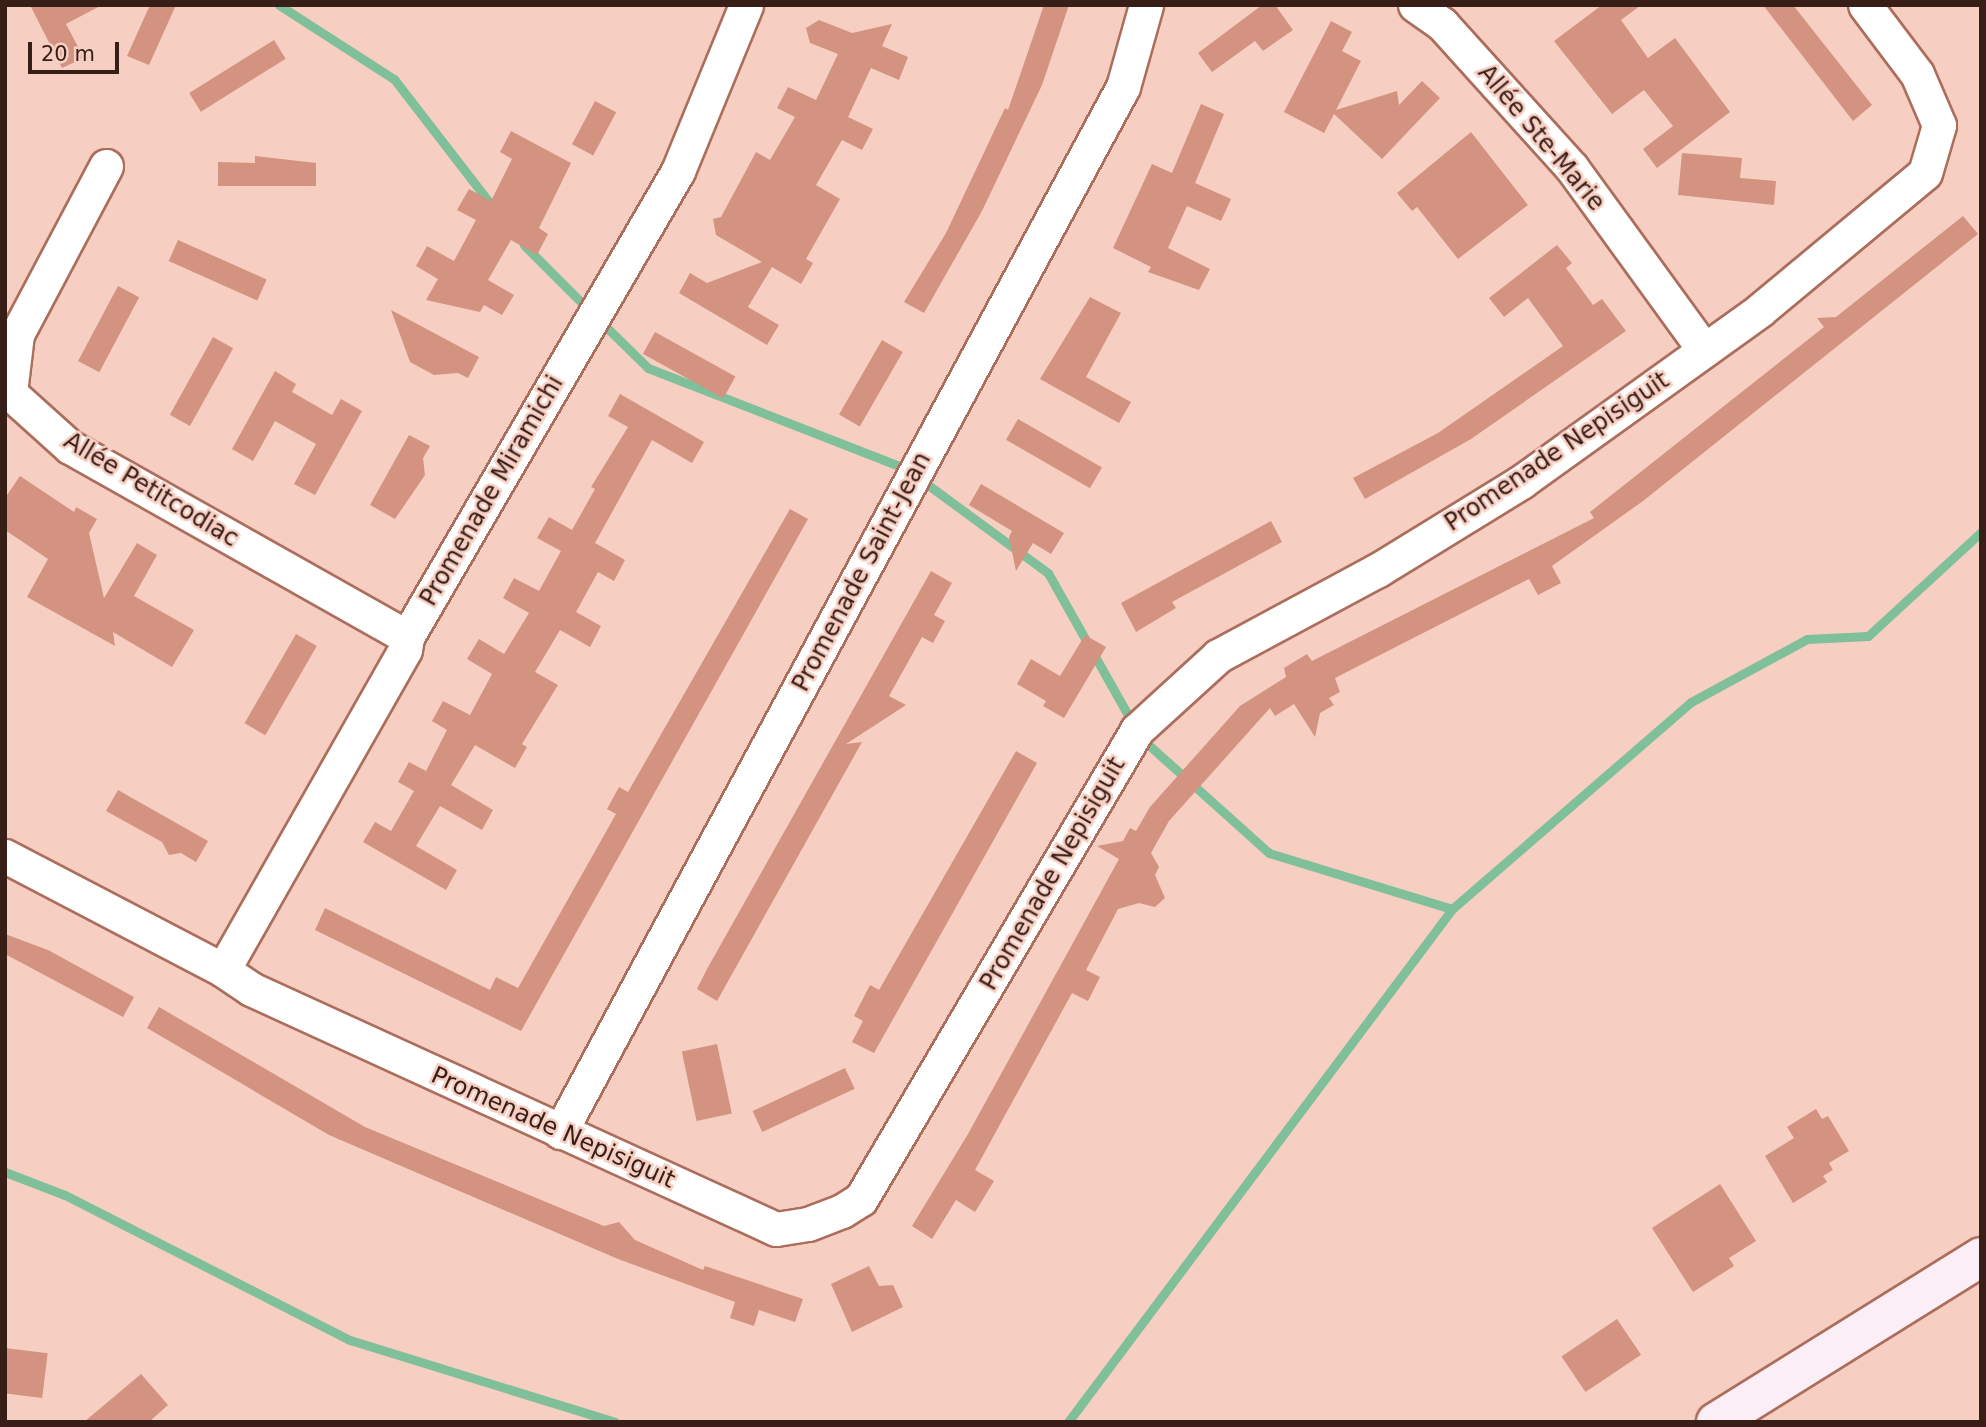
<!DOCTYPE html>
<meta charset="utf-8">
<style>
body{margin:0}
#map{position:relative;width:1986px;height:1427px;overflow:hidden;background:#f7cec2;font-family:"DejaVu Sans",sans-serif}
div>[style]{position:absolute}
.stream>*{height:9px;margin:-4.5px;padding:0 4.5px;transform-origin:4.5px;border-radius:4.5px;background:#7fbf99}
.building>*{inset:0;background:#d39380;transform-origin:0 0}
.roads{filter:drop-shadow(2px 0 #ab6e5c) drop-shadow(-2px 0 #ab6e5c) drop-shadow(0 2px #ab6e5c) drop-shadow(0 -2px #ab6e5c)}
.street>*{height:33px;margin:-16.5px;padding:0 16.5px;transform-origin:16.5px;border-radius:16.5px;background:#fff}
.secondary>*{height:38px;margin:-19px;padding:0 19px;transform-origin:19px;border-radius:19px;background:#fbeef7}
span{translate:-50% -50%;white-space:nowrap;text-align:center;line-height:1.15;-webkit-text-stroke:5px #f7cec2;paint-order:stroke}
.street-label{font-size:24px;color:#371e17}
.frame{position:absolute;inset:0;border:7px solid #371e17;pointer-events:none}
.scale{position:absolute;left:28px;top:42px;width:91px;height:32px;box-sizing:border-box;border:4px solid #371e17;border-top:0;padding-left:9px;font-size:21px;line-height:24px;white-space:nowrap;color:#371e17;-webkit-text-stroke:5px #f7cec2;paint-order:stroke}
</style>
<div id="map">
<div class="stream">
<i style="left:279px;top:5px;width:137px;rotate:32.8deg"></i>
<i style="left:394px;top:79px;width:162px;rotate:52.3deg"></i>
<i style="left:524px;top:245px;width:91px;rotate:45deg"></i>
<i style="left:598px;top:319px;width:70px;rotate:44.4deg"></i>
<i style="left:648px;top:368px;width:280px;rotate:21.3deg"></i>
<i style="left:920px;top:479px;width:159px;rotate:36.3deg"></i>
<i style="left:1048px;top:573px;width:173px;rotate:60.6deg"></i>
<i style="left:1142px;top:739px;width:171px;rotate:41.9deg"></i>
<i style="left:1269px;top:853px;width:191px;rotate:17deg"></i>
<i style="left:5px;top:1172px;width:64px;rotate:21deg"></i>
<i style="left:65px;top:1195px;width:320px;rotate:27deg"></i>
<i style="left:350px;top:1340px;width:277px;rotate:17.2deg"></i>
<i style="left:1068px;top:1422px;width:641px;rotate:-53.18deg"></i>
<i style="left:1452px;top:909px;width:316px;rotate:-40.9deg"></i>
<i style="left:1691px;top:702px;width:132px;rotate:-28.5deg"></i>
<i style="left:1807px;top:639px;width:61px;rotate:-2.8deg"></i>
<i style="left:1868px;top:636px;width:154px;rotate:-42.6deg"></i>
</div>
<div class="building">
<i style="clip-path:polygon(30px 5px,102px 5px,66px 24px,84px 58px,62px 68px)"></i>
<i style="clip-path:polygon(150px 5px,176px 5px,149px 65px,127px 56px)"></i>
<i style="clip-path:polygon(1044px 5px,1069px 5px,1042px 85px,982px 211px,924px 313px,904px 302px,946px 233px,1005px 108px,1008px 110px)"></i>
<i style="clip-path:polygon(1262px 5px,1275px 5px,1293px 30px,1263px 51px,1255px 41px,1212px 72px,1198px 53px)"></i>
<i style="clip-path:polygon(1602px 5px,1641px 5px,1621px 20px,1648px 58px,1675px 38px,1730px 112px,1657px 168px,1643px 149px,1673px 126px,1644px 90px,1612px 114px,1554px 41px)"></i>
<i style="clip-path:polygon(1763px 5px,1793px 5px,1872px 105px,1853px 121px)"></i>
<i style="clip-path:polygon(819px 20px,852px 33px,892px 24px,882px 46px,908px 57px,899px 80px,871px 68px,848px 117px,873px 129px,862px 150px,842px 140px,816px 185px,840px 199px,806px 259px,813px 263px,801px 284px,772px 267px,748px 307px,779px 325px,767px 345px,679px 293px,690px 273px,707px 283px,762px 262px,716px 235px,713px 219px,721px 217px,756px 152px,770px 160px,795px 117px,777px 108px,788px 87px,816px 100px,838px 54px,810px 43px,806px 28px)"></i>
<i style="clip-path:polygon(1331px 21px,1352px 32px,1342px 51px,1361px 61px,1336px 110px,1397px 91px,1399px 105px,1422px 81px,1440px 98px,1382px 159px,1334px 114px,1324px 133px,1284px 112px)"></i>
<i style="left:274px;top:40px;width:22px;height:100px;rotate:58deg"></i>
<i style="left:595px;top:101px;width:24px;height:49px;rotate:28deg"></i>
<i style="clip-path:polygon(1201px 104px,1224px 114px,1195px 183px,1231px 199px,1221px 221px,1187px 206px,1168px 248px,1210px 269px,1199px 290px,1148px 272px,1151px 267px,1113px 248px,1152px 164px,1172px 173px)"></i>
<i style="clip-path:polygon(511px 131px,571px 163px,539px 228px,548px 234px,537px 255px,511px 240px,488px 280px,514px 295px,502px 315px,484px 305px,480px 312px,426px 300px,438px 279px,416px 266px,427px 246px,454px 261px,476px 220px,457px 210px,469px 189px,491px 201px,512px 159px,500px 152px)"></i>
<i style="clip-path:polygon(1471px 132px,1528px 205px,1458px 259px,1417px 207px,1412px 211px,1397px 193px)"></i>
<i style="clip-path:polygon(1682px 153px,1742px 158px,1740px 178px,1776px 181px,1774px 205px,1678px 195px)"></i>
<i style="clip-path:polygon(255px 156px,316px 163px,316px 186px,218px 186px,218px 162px,255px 163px)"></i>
<i style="clip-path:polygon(1963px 216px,1978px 234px,1643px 501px,1552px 566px,1561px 583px,1538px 595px,1529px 579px,1335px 678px,1340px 692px,1329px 698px,1334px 705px,1320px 713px,1315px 737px,1294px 704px,1275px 716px,1270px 708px,1169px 821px,1151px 853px,1159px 867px,1155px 875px,1165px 898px,1155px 907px,1139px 903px,1118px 909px,1086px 970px,1100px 977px,1088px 1001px,1072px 993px,975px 1170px,994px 1181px,975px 1212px,956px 1200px,932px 1239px,912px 1226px,968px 1134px,1119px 859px,1097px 846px,1123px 841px,1130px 828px,1136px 831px,1150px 807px,1240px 706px,1286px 677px,1284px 668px,1307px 654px,1312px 661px,1594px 518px,1590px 512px,1824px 327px,1817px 318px,1836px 317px)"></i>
<i style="left:178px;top:240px;width:97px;height:23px;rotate:24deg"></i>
<i style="clip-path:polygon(1557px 245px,1572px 263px,1566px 268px,1593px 305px,1602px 299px,1626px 331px,1471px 439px,1365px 499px,1353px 478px,1438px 433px,1563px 346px,1528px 298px,1504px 317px,1489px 298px)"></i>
<i style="left:118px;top:286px;width:24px;height:85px;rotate:28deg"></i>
<i style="clip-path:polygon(1090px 297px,1121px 313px,1086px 377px,1131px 402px,1119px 423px,1040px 379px)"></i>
<i style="clip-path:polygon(391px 310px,479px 357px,468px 378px,458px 373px,434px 375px,410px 362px)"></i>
<i style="left:655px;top:332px;width:92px;height:25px;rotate:29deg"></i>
<i style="left:213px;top:337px;width:23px;height:89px;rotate:29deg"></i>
<i style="left:882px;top:340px;width:24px;height:86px;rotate:30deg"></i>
<i style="clip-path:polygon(275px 371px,296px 384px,292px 392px,332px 415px,341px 399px,362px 411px,315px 495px,294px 484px,316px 444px,275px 421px,253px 461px,232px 449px)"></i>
<i style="clip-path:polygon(620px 394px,704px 442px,692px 463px,652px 440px,595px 543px,625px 560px,614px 581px,598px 572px,576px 612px,601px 626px,590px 647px,560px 630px,535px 672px,558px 685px,522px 744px,527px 747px,515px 768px,475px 745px,451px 785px,493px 810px,482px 830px,440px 806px,416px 846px,457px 870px,446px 890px,363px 842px,375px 822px,391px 831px,414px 791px,398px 782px,409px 762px,426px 771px,447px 730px,432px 721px,443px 701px,470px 715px,492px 674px,467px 659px,479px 639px,504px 654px,529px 613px,503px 598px,514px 578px,539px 591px,561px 551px,537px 538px,549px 517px,572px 530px,595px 489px,591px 487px,628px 427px,608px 416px)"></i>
<i style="left:1018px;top:419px;width:97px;height:24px;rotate:30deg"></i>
<i style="clip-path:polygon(409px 435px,430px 446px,423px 458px,425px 475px,395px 519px,370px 505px)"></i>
<i style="clip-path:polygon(20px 476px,74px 512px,76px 507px,97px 519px,89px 533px,104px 598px,137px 543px,157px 555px,134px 596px,194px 630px,172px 667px,113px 632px,115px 646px,27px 597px,48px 559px,5px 530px,5px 498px)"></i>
<i style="clip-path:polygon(981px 484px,1064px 533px,1051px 554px,1033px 543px,1016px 571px,1009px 537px,1012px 531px,969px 505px)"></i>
<i style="clip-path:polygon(790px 509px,808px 519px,521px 1031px,315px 930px,325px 908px,490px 990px,496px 977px,518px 988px,616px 814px,607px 809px,619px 787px,628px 792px)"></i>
<i style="clip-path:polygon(1271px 521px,1282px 542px,1172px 602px,1176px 608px,1136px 632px,1121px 603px)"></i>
<i style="clip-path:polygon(931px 571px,952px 583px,934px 615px,945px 621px,933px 643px,922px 637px,889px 696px,906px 705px,846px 744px,862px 742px,717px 1001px,697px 989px,707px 969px)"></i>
<i style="left:296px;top:634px;width:24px;height:103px;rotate:30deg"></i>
<i style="clip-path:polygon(1085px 635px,1106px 647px,1064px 718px,1043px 706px,1046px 701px,1017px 684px,1031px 659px,1060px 676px)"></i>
<i style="clip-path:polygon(1016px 751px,1037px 763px,874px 1053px,852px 1042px,863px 1021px,854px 1016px,870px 985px,879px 990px)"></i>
<i style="clip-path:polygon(118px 790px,208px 841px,196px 862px,181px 853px,169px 855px,162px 842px,106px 811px)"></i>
<i style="clip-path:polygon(5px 934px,48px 950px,134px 997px,123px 1017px,5px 954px)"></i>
<i style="clip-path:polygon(159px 1007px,365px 1127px,604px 1226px,619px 1222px,635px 1240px,703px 1270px,705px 1266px,803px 1299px,795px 1322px,759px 1310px,754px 1326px,730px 1318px,735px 1302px,618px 1259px,329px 1135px,147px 1028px)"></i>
<i style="left:717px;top:1044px;width:71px;height:36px;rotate:78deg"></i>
<i style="left:845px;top:1068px;width:23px;height:102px;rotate:65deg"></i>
<i style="clip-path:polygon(1816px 1109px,1822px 1119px,1828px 1116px,1849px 1151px,1829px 1163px,1833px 1170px,1823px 1176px,1827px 1182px,1793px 1203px,1765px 1156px,1794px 1138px,1787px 1127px)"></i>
<i style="clip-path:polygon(1720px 1184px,1756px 1241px,1729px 1258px,1734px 1266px,1693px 1292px,1652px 1228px)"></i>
<i style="clip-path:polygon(869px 1266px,879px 1286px,893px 1285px,903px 1307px,852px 1332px,831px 1284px)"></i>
<i style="left:1617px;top:1319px;width:43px;height:67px;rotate:56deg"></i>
<i style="left:5px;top:1348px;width:43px;height:45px;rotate:7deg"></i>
<i style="clip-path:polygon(141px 1374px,168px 1405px,149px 1422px,84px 1422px)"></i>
</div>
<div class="roads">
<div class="street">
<i style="left:1415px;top:5px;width:33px;rotate:35deg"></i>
<i style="left:1442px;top:24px;width:194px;rotate:47.9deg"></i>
<i style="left:1572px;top:168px;width:225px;rotate:54deg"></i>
<i style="left:106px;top:166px;width:190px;rotate:117.9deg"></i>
<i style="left:17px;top:334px;width:59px;rotate:96.8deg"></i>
<i style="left:10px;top:393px;width:81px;rotate:42deg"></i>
<i style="left:70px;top:447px;width:387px;rotate:29.4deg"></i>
<i style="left:5px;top:856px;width:246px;rotate:27.6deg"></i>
<i style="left:223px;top:970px;width:34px;rotate:34deg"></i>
<i style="left:251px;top:989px;width:577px;rotate:24.57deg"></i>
<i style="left:776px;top:1229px;width:32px;rotate:-9deg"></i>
<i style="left:808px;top:1224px;width:36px;rotate:-21deg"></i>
<i style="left:842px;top:1211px;width:22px;rotate:-32deg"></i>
<i style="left:861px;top:1199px;width:544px;rotate:-59.52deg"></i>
<i style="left:1137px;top:730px;width:110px;rotate:-42.4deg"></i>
<i style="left:1218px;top:656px;width:182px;rotate:-28.3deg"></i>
<i style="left:1378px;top:570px;width:168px;rotate:-31.6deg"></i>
<i style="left:1521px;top:482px;width:294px;rotate:-35.7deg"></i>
<i style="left:1760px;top:310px;width:214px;rotate:-39.7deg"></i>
<i style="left:1925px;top:173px;width:50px;rotate:-73.7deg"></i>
<i style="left:1939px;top:125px;width:56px;rotate:-113.3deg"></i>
<i style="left:1917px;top:74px;width:86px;rotate:-127deg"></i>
<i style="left:223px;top:970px;width:368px;rotate:-60.4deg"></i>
<i style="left:405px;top:650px;width:13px;rotate:-81deg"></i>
<i style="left:407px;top:637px;width:539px;rotate:-59.82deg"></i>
<i style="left:678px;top:171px;width:179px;rotate:-67.7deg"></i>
<i style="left:560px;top:1132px;width:1187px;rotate:-61.69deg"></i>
<i style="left:1123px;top:87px;width:85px;rotate:-74.3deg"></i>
</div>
<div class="secondary">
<i style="left:1716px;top:1422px;width:312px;rotate:-31.9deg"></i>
</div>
</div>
<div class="street-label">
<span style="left:1541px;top:138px;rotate:50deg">Allée Ste-Marie</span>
<span style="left:1557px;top:452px;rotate:-34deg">Promenade Nepisiguit</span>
<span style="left:151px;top:490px;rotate:31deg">Allée Petitcodiac</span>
<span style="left:492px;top:491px;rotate:-60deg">Promenade Miramichi</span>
<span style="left:862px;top:572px;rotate:-62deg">Promenade Saint-Jean</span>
<span style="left:1053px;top:874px;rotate:-60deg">Promenade Nepisiguit</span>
<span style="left:553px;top:1128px;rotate:24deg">Promenade Nepisiguit</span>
</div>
<div class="frame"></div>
<div class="scale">20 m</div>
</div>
